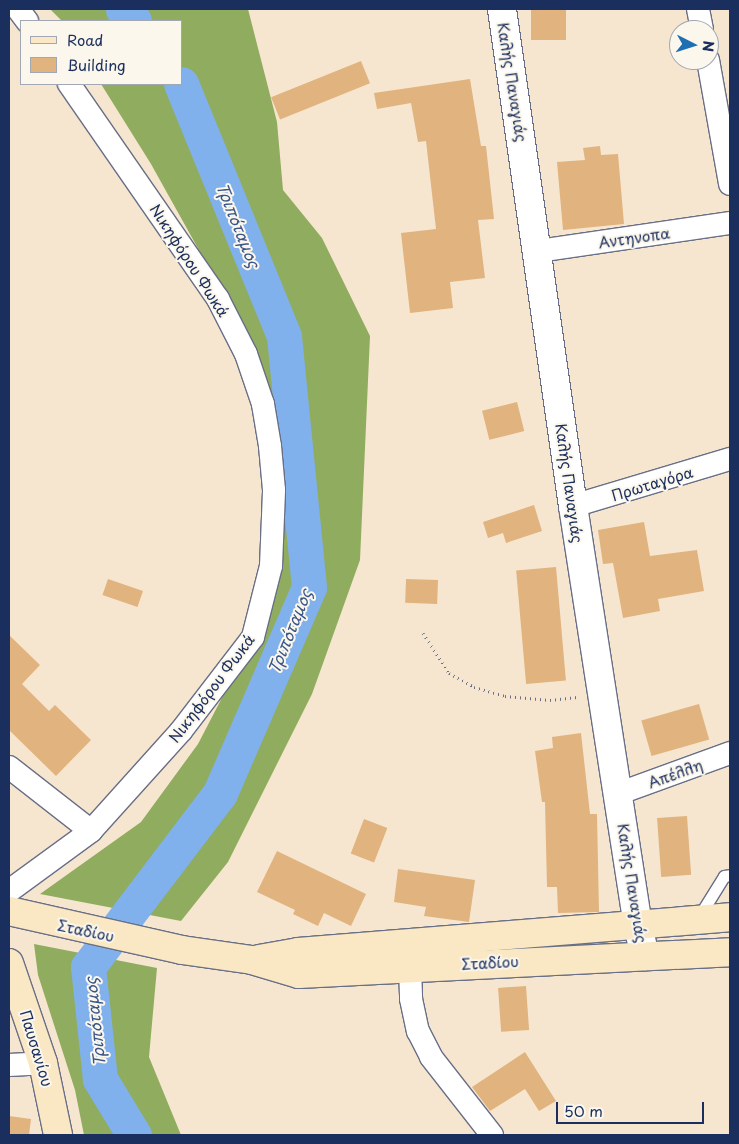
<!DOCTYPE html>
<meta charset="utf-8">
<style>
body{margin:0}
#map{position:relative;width:739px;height:1144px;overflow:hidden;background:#f6e6cf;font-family:"Playpen Sans",sans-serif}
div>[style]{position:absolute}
.forest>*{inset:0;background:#90ac5e}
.river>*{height:35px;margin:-17.5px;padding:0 17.5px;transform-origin:17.5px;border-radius:17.5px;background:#81b1ec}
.building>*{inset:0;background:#e1b37f;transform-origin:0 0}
.path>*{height:3px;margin-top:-1.5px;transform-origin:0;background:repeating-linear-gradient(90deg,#686f86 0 1px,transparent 0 5px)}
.roads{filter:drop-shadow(1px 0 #686f86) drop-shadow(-1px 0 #686f86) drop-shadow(0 1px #686f86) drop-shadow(0 -1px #686f86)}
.service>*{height:11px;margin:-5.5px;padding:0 5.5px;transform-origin:5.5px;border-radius:5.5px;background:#fff}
.minor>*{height:22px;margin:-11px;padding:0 11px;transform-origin:11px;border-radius:11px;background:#fff}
.tertiary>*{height:28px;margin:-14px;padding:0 14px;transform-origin:14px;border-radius:14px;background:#fff}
.secondary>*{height:28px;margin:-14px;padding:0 14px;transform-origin:14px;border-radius:14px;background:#fae7c3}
span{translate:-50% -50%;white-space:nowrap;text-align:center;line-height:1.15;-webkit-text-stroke:4px #fbf7ec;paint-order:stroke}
.street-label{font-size:15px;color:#1b2f5e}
.water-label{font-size:16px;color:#3a5689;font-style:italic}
.frame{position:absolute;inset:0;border:10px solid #1b2f5e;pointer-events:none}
.legend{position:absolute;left:20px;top:20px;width:162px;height:65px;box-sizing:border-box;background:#fbf7ec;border:1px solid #a1a7b3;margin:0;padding:6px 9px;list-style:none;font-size:15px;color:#1b2f5e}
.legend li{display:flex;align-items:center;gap:10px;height:25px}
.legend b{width:25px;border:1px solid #a1a7b3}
.north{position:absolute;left:669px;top:20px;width:50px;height:50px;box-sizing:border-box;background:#fbf7ec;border:1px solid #a1a7b3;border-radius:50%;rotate:95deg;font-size:14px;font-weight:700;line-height:20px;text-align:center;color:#1b2f5e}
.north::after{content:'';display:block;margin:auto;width:18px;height:22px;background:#1f6fb2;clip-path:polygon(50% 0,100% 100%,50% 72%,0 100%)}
.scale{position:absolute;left:556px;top:1102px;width:148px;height:22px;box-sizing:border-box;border:2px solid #1b2f5e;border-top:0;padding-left:6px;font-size:15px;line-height:18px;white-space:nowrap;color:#1b2f5e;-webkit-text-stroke:4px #fbf7ec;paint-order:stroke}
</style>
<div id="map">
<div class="forest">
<i style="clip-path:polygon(50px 9px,248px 9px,277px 122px,283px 190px,322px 238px,370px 336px,360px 560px,312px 694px,228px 862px,181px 921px,40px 894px,141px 822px,198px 744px,226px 690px,259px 610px,278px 506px,249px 340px,151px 164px,101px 84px,181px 84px,181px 21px,62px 21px)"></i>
<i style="clip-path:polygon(34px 944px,157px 968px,149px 1057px,181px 1135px,84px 1135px,75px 1090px,38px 975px)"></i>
</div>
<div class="river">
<i style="left:123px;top:9px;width:16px;rotate:47deg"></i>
<i style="left:134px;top:1135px;width:66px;rotate:-121.3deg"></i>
<i style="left:100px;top:1079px;width:113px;rotate:-96.1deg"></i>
<i style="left:88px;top:967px;width:218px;rotate:-52.8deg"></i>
<i style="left:220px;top:793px;width:224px;rotate:-66.6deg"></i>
<i style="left:309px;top:587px;width:252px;rotate:-95.7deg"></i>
<i style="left:284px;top:336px;width:272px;rotate:-112.2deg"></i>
</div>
<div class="building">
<i style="left:531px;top:9px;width:35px;height:31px"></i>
<i style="left:361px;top:61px;width:24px;height:97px;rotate:68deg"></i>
<i style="clip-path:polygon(470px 79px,481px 146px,486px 146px,494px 219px,478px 220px,485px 278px,450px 282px,453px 308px,410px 313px,401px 233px,436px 229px,426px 141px,418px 142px,411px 103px,377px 109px,374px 93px)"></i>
<i style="clip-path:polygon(600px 146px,601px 155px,618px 154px,624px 224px,563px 230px,557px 162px,585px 160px,583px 148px)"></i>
<i style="left:517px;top:402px;width:30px;height:36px;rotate:76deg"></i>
<i style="clip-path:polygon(534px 505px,542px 531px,506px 543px,503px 533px,488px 538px,483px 522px)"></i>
<i style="clip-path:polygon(644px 522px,650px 556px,697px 550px,704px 591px,658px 599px,660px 611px,623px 618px,613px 563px,603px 564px,598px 530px)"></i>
<i style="left:556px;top:567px;width:114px;height:40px;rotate:85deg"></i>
<i style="left:108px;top:579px;width:37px;height:17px;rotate:19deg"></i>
<i style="left:438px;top:580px;width:24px;height:32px;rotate:92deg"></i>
<i style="clip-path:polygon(9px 635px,40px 665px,22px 684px,49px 711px,55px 705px,91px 740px,56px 776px,9px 730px)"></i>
<i style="left:699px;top:704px;width:37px;height:60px;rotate:74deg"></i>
<i style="clip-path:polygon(581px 733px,590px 814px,597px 814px,599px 912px,558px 913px,557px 887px,547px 887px,545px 802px,542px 802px,535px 751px,553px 748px,552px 737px)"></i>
<i style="left:687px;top:816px;width:59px;height:30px;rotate:86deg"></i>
<i style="left:364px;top:819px;width:25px;height:37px;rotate:21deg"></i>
<i style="clip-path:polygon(277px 851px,366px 894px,351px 926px,324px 913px,318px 926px,293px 914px,295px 910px,257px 892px)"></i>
<i style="clip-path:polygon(398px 869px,475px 880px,469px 922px,424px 916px,426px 907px,394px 902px)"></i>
<i style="left:526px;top:986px;width:44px;height:28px;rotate:86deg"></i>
<i style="clip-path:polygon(525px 1052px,556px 1101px,539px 1111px,525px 1089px,490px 1111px,472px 1087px)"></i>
<i style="clip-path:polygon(9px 1116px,31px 1119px,29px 1135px,9px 1135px)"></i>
</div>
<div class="path">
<i style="left:423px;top:633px;width:48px;rotate:57deg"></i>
<i style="left:449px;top:673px;width:29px;rotate:29deg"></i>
<i style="left:474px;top:687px;width:32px;rotate:16deg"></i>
<i style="left:505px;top:696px;width:45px;rotate:5.1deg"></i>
<i style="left:550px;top:700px;width:30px;rotate:-6deg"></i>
</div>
<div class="roads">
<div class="service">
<i style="left:698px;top:918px;width:49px;rotate:-58.2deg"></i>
<i style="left:724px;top:876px;width:6px;rotate:-9deg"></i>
</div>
<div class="minor">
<i style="left:18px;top:9px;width:15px;rotate:53deg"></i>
<i style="left:698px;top:9px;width:21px;rotate:79deg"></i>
<i style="left:708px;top:60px;width:126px;rotate:79.9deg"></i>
<i style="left:538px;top:251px;width:194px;rotate:-8.3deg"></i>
<i style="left:573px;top:506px;width:164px;rotate:-16.7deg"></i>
<i style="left:9px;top:767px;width:104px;rotate:38deg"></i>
<i style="left:620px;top:793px;width:117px;rotate:-20deg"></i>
<i style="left:9px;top:891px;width:102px;rotate:-36.2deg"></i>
<i style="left:91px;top:831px;width:135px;rotate:-48deg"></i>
<i style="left:181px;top:731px;width:118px;rotate:-52.5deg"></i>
<i style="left:253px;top:637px;width:73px;rotate:-75.8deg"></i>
<i style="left:271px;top:566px;width:76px;rotate:-87.7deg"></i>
<i style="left:274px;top:490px;width:44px;rotate:-95.2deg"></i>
<i style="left:270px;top:446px;width:43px;rotate:-99.5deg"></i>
<i style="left:263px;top:404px;width:53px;rotate:-108.8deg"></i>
<i style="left:246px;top:354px;width:62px;rotate:-117deg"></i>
<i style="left:218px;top:299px;width:262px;rotate:-124.7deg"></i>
<i style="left:410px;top:967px;width:32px;rotate:88deg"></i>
<i style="left:411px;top:999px;width:33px;rotate:78deg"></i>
<i style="left:418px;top:1031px;width:29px;rotate:63deg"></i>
<i style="left:431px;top:1057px;width:99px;rotate:52deg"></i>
<i style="left:9px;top:1065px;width:34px;rotate:-3deg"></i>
</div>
<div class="tertiary">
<i style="left:502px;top:9px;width:502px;rotate:81.87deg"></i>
<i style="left:573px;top:506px;width:425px;rotate:81.2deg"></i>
<i style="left:638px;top:926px;width:31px;rotate:77deg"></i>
</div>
<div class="secondary">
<i style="left:9px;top:911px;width:177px;rotate:12.7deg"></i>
<i style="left:182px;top:950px;width:71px;rotate:8.1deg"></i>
<i style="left:252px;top:960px;width:49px;rotate:16.6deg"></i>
<i style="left:299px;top:974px;width:432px;rotate:-2.9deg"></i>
<i style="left:259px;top:959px;width:40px;rotate:-10deg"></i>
<i style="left:298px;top:952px;width:433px;rotate:-4.6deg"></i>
<i style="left:9px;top:963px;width:106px;rotate:71.2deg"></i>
<i style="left:43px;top:1063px;width:74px;rotate:78.2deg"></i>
</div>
</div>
<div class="street-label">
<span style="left:513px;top:82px;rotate:81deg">Καλής Παναγιάς</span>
<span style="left:634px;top:237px;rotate:-8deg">Αντηνοπα</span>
<span style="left:190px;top:260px;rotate:57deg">Νικηφόρου Φωκά</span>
<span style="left:570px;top:483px;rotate:82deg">Καλής Παναγιάς</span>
<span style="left:652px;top:483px;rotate:-17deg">Πρωταγόρα</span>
<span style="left:211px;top:688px;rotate:-53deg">Νικηφόρου Φωκά</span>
<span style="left:675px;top:773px;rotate:-20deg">Απέλλη</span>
<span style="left:633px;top:883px;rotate:81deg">Καλής Παναγιάς</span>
<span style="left:86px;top:930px;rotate:12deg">Σταδίου</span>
<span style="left:490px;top:962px;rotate:-3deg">Σταδίου</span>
<span style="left:37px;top:1048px;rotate:73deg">Παυσανίου</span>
</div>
<div class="water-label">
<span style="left:239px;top:225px;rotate:68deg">Τριπόταμος</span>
<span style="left:289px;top:631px;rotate:-68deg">Τριπόταμος</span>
<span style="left:94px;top:1022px;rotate:-96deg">Τριπόταμος</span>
</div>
<div class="frame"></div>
<ul class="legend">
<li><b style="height:6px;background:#fae7c3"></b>Road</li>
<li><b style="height:14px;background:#e1b37f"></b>Building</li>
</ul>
<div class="north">N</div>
<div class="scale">50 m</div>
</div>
